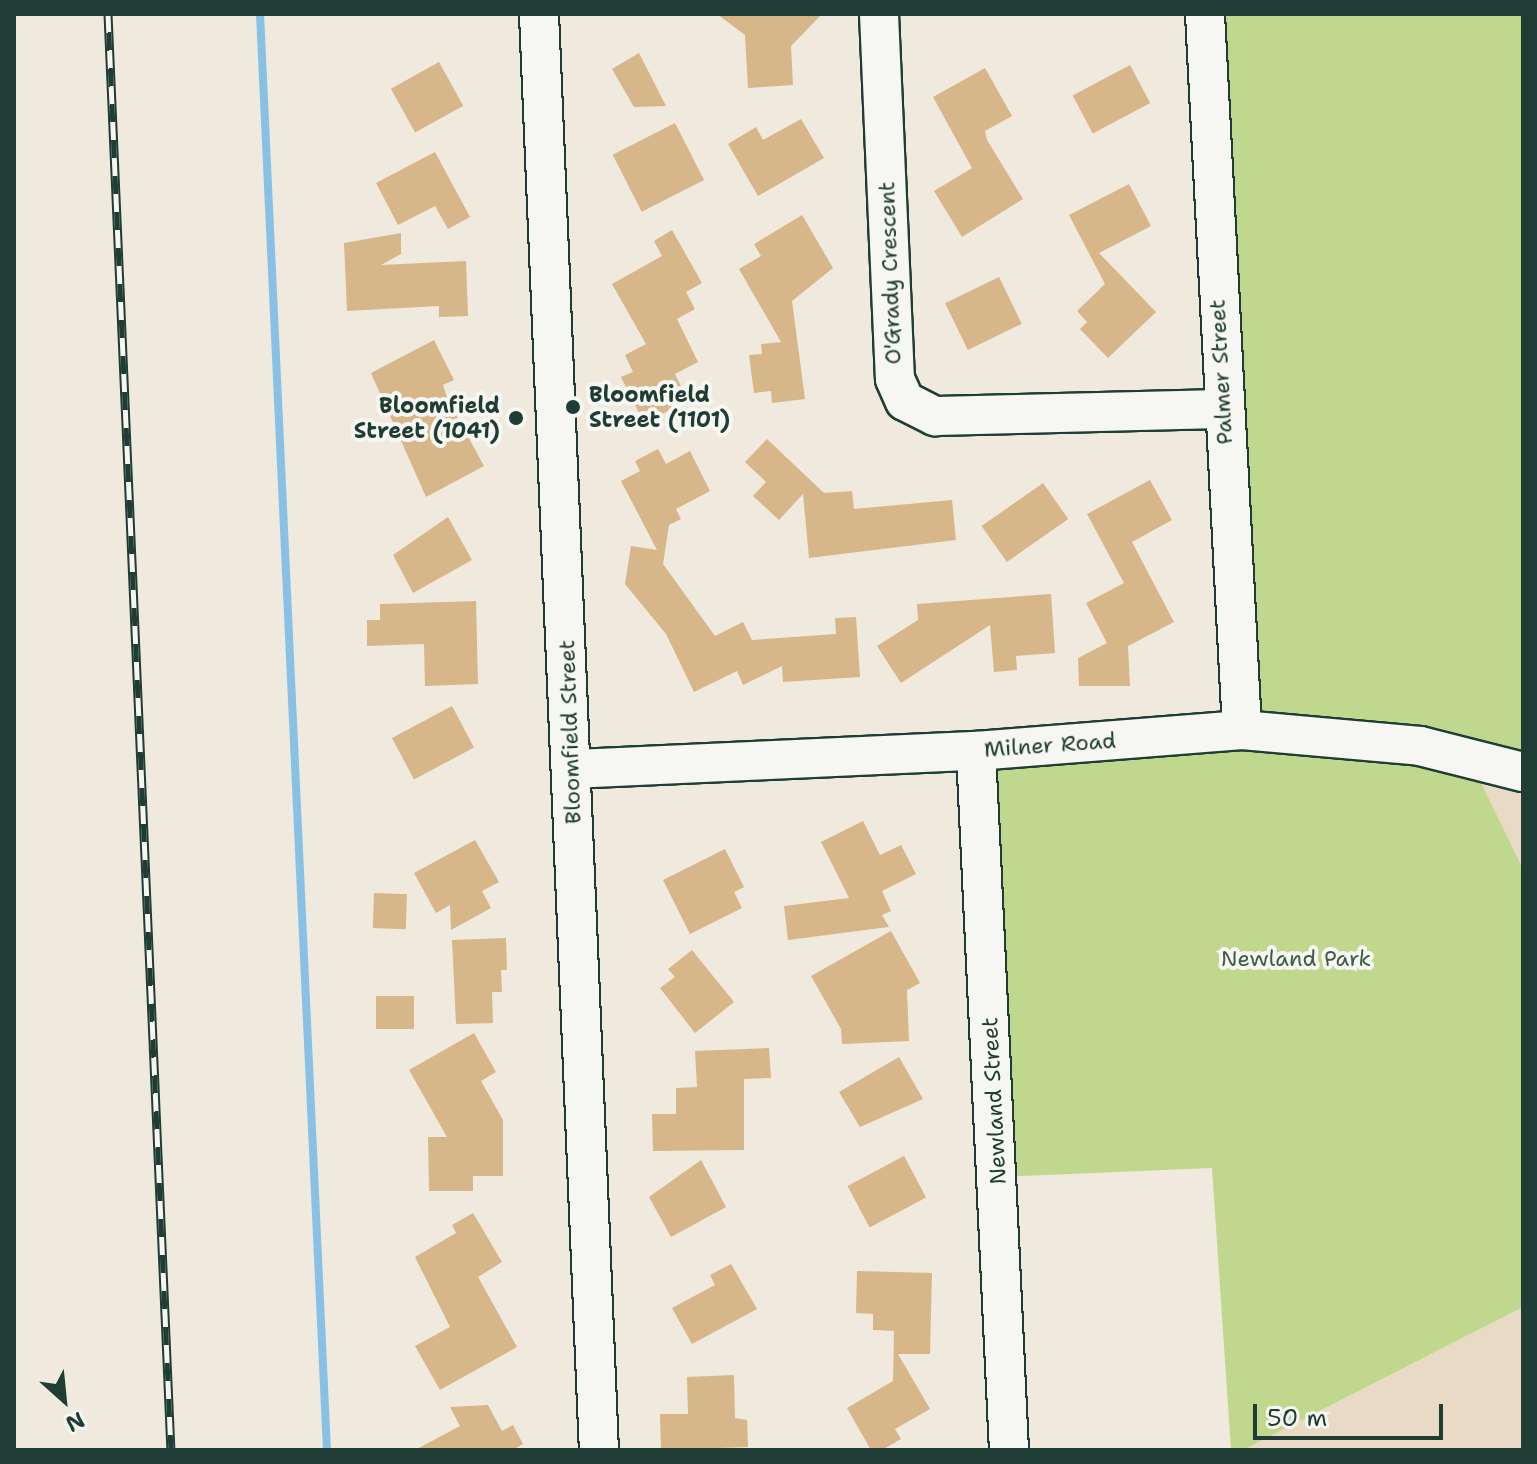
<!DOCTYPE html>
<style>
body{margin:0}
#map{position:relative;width:1537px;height:1464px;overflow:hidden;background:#f0e9dd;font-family:"Shantell Sans",sans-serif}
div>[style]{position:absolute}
.built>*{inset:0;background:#e8dac4}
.green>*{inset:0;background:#c0d88e}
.stream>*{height:8px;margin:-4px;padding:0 4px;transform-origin:4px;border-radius:4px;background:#88c0e6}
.building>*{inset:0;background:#d7b689;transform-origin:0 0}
.roads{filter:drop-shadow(2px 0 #1f3d34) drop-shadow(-2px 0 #1f3d34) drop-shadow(0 2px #1f3d34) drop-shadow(0 -2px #1f3d34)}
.minor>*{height:38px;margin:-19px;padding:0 19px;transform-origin:19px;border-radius:19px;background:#f6f6f2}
.rail>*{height:9px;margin-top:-4.5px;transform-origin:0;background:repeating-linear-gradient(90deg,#f6f6f2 0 18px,#1f3d34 0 36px);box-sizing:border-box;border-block:2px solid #1f3d34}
.dots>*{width:22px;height:22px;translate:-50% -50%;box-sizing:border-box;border:4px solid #f6f6f2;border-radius:50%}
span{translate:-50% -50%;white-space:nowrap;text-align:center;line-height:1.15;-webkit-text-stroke:8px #f6f6f2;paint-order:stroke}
.street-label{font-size:22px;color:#1f3d34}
.poi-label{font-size:22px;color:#1f3d34;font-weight:700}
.left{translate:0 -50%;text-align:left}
.right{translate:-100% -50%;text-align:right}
.park-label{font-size:22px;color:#3f5c46}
.frame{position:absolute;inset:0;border:16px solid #1f3d34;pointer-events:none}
.north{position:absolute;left:24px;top:1360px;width:80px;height:80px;-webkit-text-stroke:6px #f6f6f2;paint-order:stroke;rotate:153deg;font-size:22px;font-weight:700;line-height:32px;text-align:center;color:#1f3d34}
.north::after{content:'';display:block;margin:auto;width:28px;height:36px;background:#1f3d34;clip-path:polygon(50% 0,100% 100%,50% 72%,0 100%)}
.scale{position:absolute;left:1253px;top:1404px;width:190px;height:36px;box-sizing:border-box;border:4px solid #1f3d34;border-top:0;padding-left:10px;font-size:24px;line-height:28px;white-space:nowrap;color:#1f3d34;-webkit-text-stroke:6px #f6f6f2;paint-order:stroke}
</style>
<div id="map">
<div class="built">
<i style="clip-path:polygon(1469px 758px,1523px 772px,1523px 869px,1484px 789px)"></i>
<i style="clip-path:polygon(1523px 1307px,1523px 1450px,1243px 1450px)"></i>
</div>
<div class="green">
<i style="clip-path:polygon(1205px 14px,1523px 14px,1523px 772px,1469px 758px,1523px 869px,1523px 1307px,1243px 1450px,1231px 1450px,1212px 1168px,997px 1177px,976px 751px,1242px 730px)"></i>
</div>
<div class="stream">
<i style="left:260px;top:14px;width:1438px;rotate:87.33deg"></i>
</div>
<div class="building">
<i style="clip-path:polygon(717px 14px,822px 14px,791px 46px,793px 85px,748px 88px,745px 35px)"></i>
<i style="clip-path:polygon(639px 53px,666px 106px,634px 107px,612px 69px)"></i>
<i style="left:439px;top:62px;width:50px;height:55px;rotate:61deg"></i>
<i style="left:1130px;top:65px;width:43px;height:65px;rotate:62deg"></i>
<i style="clip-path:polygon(985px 68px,1012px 116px,985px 131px,987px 140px,1023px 199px,962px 237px,934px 191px,972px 168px,933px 97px)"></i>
<i style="clip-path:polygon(801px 119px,824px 158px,758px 196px,728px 144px,756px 127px,763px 140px)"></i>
<i style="left:675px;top:123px;width:64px;height:70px;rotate:63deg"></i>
<i style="clip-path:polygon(435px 152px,470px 217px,448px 229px,435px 206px,398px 225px,376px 183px)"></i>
<i style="clip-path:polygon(1129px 184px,1151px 226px,1099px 253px,1156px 312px,1108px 358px,1080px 329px,1087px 322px,1077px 311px,1105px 284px,1069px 215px)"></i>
<i style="clip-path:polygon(802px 215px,833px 268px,792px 301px,805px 399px,772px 403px,771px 391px,754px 393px,749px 355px,762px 354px,761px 344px,781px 342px,739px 269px,761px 256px,754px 244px)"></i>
<i style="clip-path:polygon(672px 230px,702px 283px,686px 292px,695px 309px,677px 319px,698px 362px,675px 374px,688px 401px,644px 423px,621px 377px,633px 372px,625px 355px,646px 344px,612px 284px,662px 256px,654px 241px)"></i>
<i style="clip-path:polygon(401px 233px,401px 254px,381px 265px,466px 261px,468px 316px,439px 317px,439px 306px,347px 311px,344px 243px)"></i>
<i style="left:999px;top:277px;width:52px;height:60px;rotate:64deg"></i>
<i style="clip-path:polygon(434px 340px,454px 380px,443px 385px,448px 400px,484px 466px,426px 497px,371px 373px)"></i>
<i style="clip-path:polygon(767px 439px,824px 493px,852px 491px,854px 509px,952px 500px,956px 540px,809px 558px,803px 494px,779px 520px,753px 496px,766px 482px,745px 462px)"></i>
<i style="clip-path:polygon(658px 449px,666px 464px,690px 451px,710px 491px,676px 509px,681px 519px,669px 525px,663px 564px,715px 636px,743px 622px,752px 640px,836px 634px,835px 618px,856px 617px,860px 677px,783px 682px,782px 666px,743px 685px,737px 671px,694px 692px,666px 634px,625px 584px,631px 546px,657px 550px,621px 481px,640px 471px,635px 461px)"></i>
<i style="clip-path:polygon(1150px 480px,1172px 520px,1132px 542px,1174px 622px,1128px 646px,1130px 686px,1079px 686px,1078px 658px,1107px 643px,1086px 603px,1124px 583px,1087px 514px)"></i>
<i style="left:1043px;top:483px;width:44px;height:75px;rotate:55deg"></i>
<i style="clip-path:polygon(448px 517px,472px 560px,413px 593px,393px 555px)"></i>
<i style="clip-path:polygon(1051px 594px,1055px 653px,1016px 656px,1017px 670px,994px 672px,990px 625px,901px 683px,877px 646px,918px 620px,917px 604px)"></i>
<i style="clip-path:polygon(476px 601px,478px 684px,425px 686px,424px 644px,367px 646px,367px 620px,380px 620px,380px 604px)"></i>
<i style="left:452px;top:706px;width:47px;height:68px;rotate:62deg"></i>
<i style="clip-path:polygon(863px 821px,880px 855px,901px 845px,916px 874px,882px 891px,891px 911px,882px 915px,889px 927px,788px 940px,784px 906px,849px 898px,821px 842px)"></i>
<i style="clip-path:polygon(475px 840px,499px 882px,482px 891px,491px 908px,451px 930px,450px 905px,436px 913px,414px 873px)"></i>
<i style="clip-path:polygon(725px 849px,744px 887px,734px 892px,742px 908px,690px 934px,663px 880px)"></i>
<i style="left:374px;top:893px;width:33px;height:35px;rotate:2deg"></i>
<i style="clip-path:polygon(891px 931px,920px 983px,907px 990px,909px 1041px,842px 1044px,841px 1029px,811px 976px)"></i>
<i style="clip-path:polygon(506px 938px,507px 970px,501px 970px,502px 992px,492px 992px,493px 1023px,456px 1024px,452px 940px)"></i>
<i style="clip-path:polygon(692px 950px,734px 1002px,695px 1033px,660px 988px,675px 977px,668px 969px)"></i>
<i style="left:376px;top:996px;width:38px;height:33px"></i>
<i style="clip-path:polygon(474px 1033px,496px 1072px,481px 1081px,503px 1120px,503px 1176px,473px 1176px,473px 1191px,429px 1191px,428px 1137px,447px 1137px,409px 1070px)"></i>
<i style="clip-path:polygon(769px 1048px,771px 1078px,744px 1079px,744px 1150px,653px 1151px,652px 1114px,676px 1114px,676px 1088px,697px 1087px,695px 1051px)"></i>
<i style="clip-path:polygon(899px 1057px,923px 1099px,860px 1127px,839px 1092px)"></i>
<i style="left:904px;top:1156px;width:47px;height:64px;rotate:62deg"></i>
<i style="clip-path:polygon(701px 1160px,726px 1207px,671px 1237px,649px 1197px)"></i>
<i style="clip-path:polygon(473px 1213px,502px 1262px,478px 1277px,517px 1347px,440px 1390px,415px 1346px,450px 1327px,415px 1257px,456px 1233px,452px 1225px)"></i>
<i style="clip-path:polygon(731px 1264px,757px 1309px,692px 1344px,672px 1308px,715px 1285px,710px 1275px)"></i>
<i style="clip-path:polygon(857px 1271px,932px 1273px,930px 1354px,898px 1354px,930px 1409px,895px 1429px,901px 1439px,882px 1450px,871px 1450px,847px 1408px,893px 1381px,894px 1331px,873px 1330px,873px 1314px,856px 1313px)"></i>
<i style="clip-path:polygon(734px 1375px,735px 1418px,747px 1420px,748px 1447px,661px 1450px,660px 1414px,688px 1414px,687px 1377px)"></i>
<i style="clip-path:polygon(488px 1405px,502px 1431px,513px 1425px,523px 1444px,513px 1450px,415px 1450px,460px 1426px,450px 1407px)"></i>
</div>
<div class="roads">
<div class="minor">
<i style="left:539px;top:14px;width:1437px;rotate:87.61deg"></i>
<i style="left:879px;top:14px;width:365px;rotate:87.5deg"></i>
<i style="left:895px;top:379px;width:24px;rotate:66deg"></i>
<i style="left:905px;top:401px;width:34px;rotate:27deg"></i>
<i style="left:935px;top:416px;width:287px;rotate:-1.4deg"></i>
<i style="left:1205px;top:14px;width:717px;rotate:87.04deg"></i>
<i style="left:976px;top:751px;width:700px;rotate:87.3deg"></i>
<i style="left:573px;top:769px;width:403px;rotate:-2.6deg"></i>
<i style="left:976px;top:751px;width:267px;rotate:-4.5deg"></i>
<i style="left:1242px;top:730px;width:179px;rotate:5.1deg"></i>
<i style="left:1420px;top:746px;width:106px;rotate:14.2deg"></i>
</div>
</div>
<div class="rail">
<i style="left:108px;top:14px;width:1437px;rotate:87.49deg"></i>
</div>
<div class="dots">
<i style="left:573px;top:407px;background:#1f3d34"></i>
<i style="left:516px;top:418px;background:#1f3d34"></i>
</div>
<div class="street-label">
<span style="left:890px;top:273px;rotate:-92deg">O'Grady Crescent</span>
<span style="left:1221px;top:372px;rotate:-93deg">Palmer Street</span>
<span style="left:570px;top:732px;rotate:-92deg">Bloomfield Street</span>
<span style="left:1050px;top:745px;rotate:-4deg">Milner Road</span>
<span style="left:994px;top:1101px;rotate:-93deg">Newland Street</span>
</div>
<div class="poi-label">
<span class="left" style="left:589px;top:407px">Bloomfield<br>Street (1101)</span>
<span class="right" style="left:500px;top:418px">Bloomfield<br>Street (1041)</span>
</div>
<div class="park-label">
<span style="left:1296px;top:959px">Newland Park</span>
</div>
<div class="frame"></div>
<div class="north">N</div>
<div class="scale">50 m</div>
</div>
